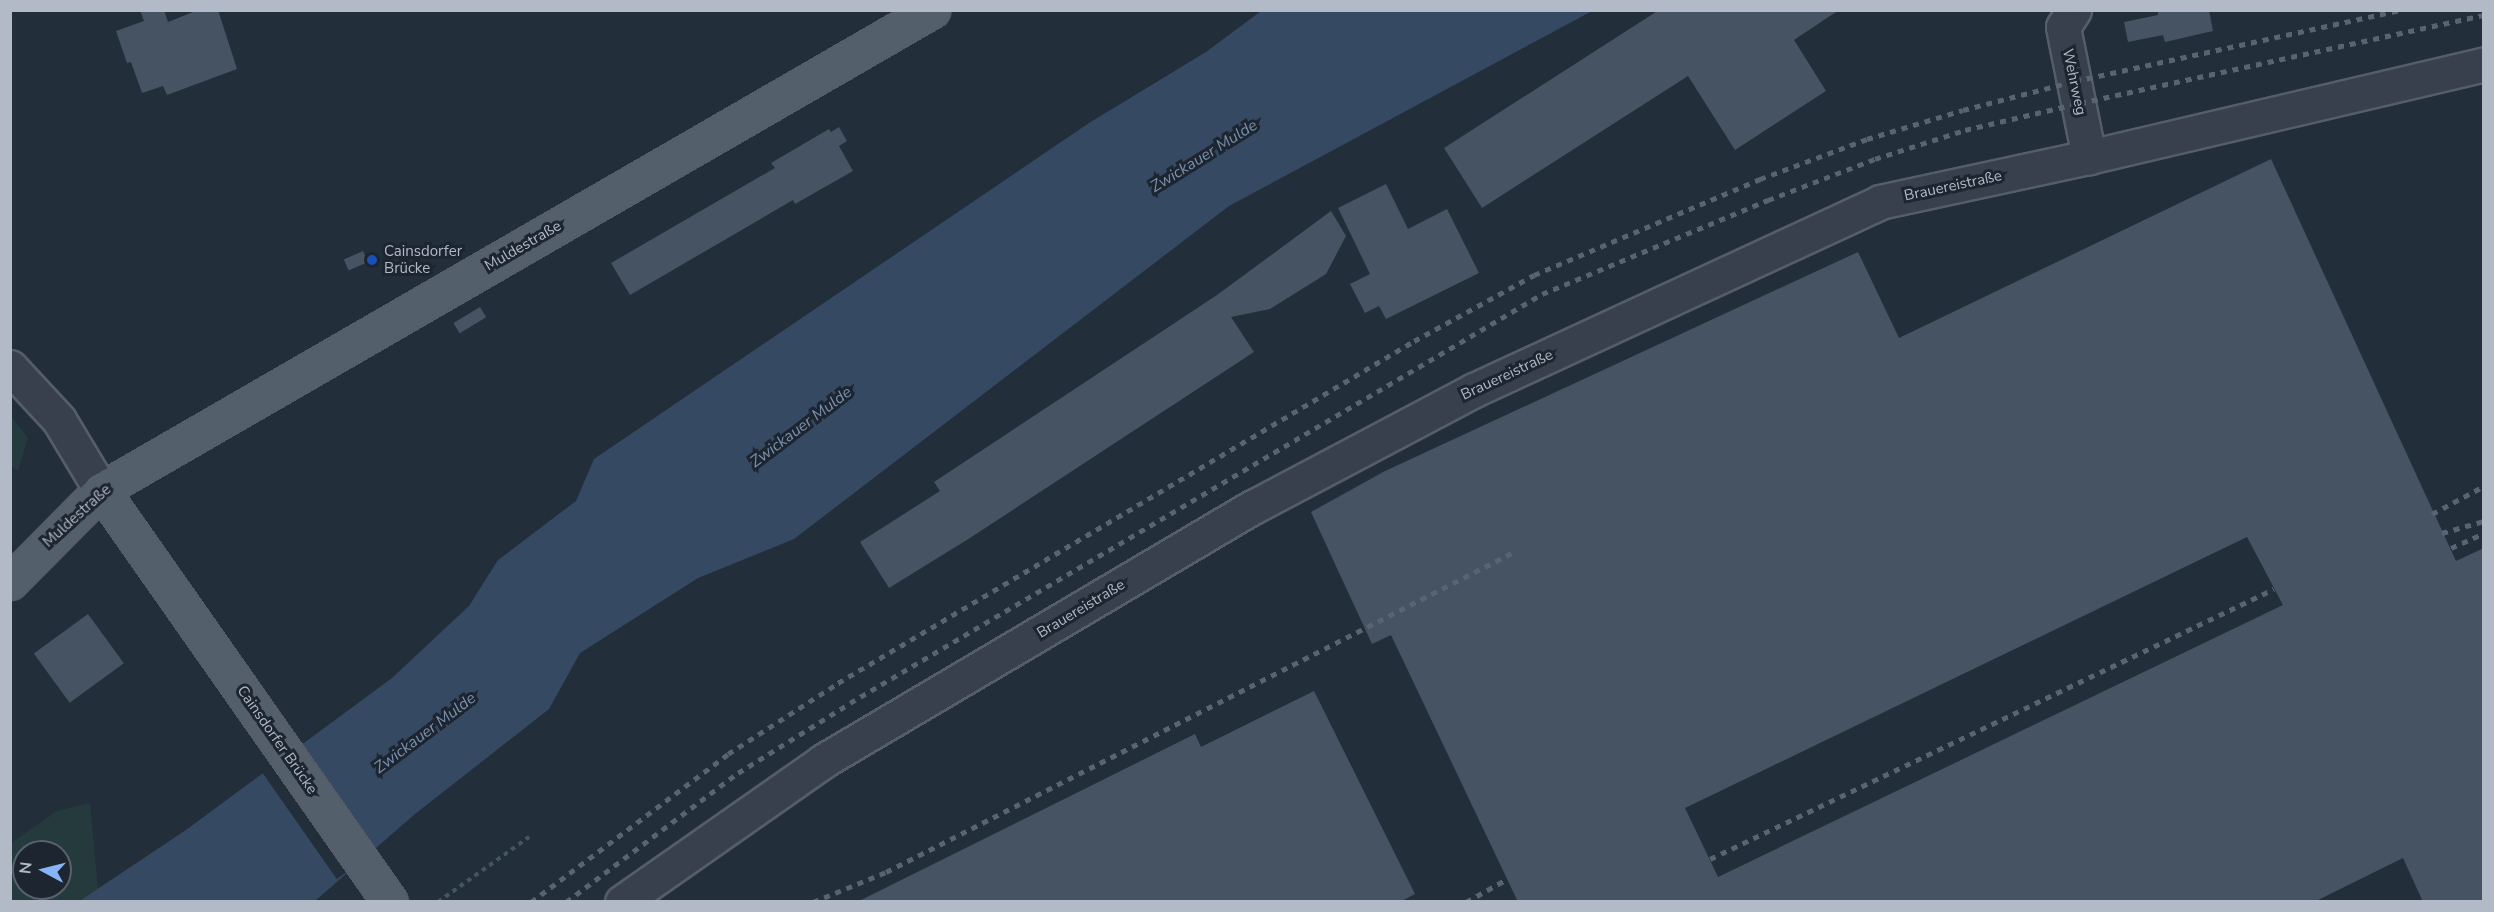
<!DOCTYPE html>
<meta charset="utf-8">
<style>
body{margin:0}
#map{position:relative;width:2494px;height:912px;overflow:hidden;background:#232e3b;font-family:"Nunito Sans",sans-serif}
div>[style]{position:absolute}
.green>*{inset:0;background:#253a3c}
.water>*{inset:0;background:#364962}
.pier>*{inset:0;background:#232e3b;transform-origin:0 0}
.building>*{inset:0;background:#465362;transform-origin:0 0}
.path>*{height:4px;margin-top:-2px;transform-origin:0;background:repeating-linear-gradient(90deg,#43575a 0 4.5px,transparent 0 9px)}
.roads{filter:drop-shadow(2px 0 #555d69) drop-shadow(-2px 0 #555d69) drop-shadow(0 2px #555d69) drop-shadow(0 -2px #555d69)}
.minor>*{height:33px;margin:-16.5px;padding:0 16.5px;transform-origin:16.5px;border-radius:16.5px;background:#37404c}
.major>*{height:33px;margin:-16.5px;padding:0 16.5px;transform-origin:16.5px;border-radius:16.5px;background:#545f6c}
.rail>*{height:4.5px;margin-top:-2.25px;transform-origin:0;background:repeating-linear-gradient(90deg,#596473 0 6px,transparent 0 12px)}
.dots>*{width:16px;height:16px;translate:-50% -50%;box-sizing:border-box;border:3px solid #1c2530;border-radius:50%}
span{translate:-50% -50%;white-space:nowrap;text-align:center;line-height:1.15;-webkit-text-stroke:6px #1c2530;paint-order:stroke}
.street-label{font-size:15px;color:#b2bac7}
.poi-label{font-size:15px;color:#b2bac7}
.left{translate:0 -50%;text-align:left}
.water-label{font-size:16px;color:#7a91af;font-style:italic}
.frame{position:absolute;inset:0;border:12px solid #b2bac7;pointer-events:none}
.north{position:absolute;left:12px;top:840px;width:60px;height:60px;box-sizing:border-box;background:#1c2530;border:2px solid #58616c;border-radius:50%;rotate:277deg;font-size:16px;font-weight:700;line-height:24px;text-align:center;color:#b2bac7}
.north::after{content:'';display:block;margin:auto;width:21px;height:27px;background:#87b4f7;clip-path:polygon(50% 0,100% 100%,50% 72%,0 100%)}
</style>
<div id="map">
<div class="green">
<i style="clip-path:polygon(10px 415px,28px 438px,18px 471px,11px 466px)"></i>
<i style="clip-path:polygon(evenodd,90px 803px,98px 889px,78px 901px,11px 902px,11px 843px,57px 811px,90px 803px,24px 852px,60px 852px,60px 888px,24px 888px,24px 852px)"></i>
</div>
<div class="water">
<i style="clip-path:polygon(1261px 11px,1592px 11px,1229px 206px,794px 539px,698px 578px,580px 653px,549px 709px,415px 814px,315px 901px,78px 902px,186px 830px,392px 678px,469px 606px,498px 560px,576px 501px,594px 459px,1089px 123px,1206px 52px)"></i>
</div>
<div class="pier">
<i style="left:299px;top:743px;width:133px;height:47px;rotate:55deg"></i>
</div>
<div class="building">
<i style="clip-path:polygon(140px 10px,164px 10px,168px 22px,198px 10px,218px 10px,237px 69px,167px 95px,163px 86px,142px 93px,131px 62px,127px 63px,116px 31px,144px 21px)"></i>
<i style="clip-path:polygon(1659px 10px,1839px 10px,1794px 40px,1826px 91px,1735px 150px,1688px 76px,1482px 208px,1444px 148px)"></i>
<i style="clip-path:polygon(2158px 10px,2209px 10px,2213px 31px,2165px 42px,2163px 35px,2128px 42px,2124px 22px,2158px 15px)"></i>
<i style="clip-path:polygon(839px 127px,847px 141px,839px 146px,853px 171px,795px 204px,793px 200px,630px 295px,611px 263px,775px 168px,771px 163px,829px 129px,831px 132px)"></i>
<i style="clip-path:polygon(evenodd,2271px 159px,2456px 561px,2484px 548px,2484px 902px,2423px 902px,2403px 858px,2314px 902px,1518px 902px,1391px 635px,1372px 644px,1311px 512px,1385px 471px,1858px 252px,1899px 338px,2271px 159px,2247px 537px,2283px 605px,1718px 877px,1685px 808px,2247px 537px)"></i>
<i style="clip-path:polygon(1386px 184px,1408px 229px,1447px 209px,1479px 273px,1386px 319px,1379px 306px,1365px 313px,1350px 284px,1370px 274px,1338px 208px)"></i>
<i style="clip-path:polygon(1331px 211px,1346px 236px,1326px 274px,1270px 309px,1231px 317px,1254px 352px,970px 538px,889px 588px,860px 542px,940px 491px,934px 482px,1217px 295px)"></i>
<i style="left:363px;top:251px;width:12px;height:21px;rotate:66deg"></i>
<i style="left:480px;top:307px;width:12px;height:31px;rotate:59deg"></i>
<i style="left:88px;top:614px;width:61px;height:67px;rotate:54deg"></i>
<i style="clip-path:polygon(1314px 691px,1415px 894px,1400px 902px,857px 902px,1195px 734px,1201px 747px)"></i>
</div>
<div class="path">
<i style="left:438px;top:902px;width:112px;rotate:-35.5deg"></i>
</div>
<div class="roads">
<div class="minor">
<i style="left:2074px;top:10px;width:20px;rotate:123deg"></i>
<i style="left:2063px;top:27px;width:133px;rotate:78.7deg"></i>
<i style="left:10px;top:367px;width:72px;rotate:47.2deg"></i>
<i style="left:59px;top:420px;width:82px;rotate:59deg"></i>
<i style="left:622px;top:902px;width:246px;rotate:-35deg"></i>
<i style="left:823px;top:761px;width:499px;rotate:-30.6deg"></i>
<i style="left:1253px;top:507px;width:250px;rotate:-27.9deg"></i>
<i style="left:1474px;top:390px;width:447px;rotate:-24.8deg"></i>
<i style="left:1880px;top:202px;width:214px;rotate:-12.2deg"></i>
<i style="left:2089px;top:157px;width:406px;rotate:-13.2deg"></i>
</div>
<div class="major">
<i style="left:101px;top:490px;width:503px;rotate:54.95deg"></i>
<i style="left:10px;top:582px;width:129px;rotate:-45.3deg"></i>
<i style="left:101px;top:490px;width:960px;rotate:-30.01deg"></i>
</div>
</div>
<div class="rail">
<i style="left:2432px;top:514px;width:59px;rotate:-28.3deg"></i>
<i style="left:2442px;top:533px;width:44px;rotate:-15.9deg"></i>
<i style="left:2451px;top:548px;width:36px;rotate:-24deg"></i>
<i style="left:1710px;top:859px;width:625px;rotate:-25.58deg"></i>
<i style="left:531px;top:902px;width:246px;rotate:-36.9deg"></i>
<i style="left:728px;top:754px;width:131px;rotate:-32.8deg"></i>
<i style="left:838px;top:683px;width:670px;rotate:-30.7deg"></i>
<i style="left:1414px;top:341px;width:137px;rotate:-28.8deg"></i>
<i style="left:1534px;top:275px;width:246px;rotate:-23deg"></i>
<i style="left:1760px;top:179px;width:114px;rotate:-20.5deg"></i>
<i style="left:1867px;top:139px;width:100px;rotate:-16.8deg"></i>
<i style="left:1963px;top:110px;width:116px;rotate:-14.5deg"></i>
<i style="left:2075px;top:81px;width:333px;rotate:-12.3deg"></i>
<i style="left:566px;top:902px;width:215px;rotate:-36.9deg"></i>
<i style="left:738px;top:773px;width:132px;rotate:-32deg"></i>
<i style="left:850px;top:703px;width:804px;rotate:-30.58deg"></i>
<i style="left:1542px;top:294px;width:245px;rotate:-22.6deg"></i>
<i style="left:1768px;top:200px;width:115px;rotate:-21deg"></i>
<i style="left:1875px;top:159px;width:95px;rotate:-17.9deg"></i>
<i style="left:1965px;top:130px;width:118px;rotate:-13.2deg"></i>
<i style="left:2080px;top:103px;width:413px;rotate:-12.3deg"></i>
<i style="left:813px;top:902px;width:79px;rotate:-22.3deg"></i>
<i style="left:886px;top:872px;width:703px;rotate:-27deg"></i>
<i style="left:1466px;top:902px;width:47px;rotate:-29.3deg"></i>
</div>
<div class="dots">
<i style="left:372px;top:260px;background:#1a4fb4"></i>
</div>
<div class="street-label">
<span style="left:2074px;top:82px;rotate:78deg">Wehrweg</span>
<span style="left:1953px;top:186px;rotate:-12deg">Brauereistraße</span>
<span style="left:523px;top:246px;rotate:-30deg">Muldestraße</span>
<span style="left:1507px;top:375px;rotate:-25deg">Brauereistraße</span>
<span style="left:77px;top:516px;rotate:-42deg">Muldestraße</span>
<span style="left:1081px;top:609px;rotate:-31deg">Brauereistraße</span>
<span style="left:277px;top:740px;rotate:55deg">Cainsdorfer Brücke</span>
</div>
<div class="poi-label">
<span class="left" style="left:384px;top:260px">Cainsdorfer<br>Brücke</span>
</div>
<div class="water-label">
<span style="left:1204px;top:156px;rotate:-32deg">Zwickauer Mulde</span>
<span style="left:801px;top:427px;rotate:-37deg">Zwickauer Mulde</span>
<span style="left:425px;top:733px;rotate:-37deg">Zwickauer Mulde</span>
</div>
<div class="frame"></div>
<div class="north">N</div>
</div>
